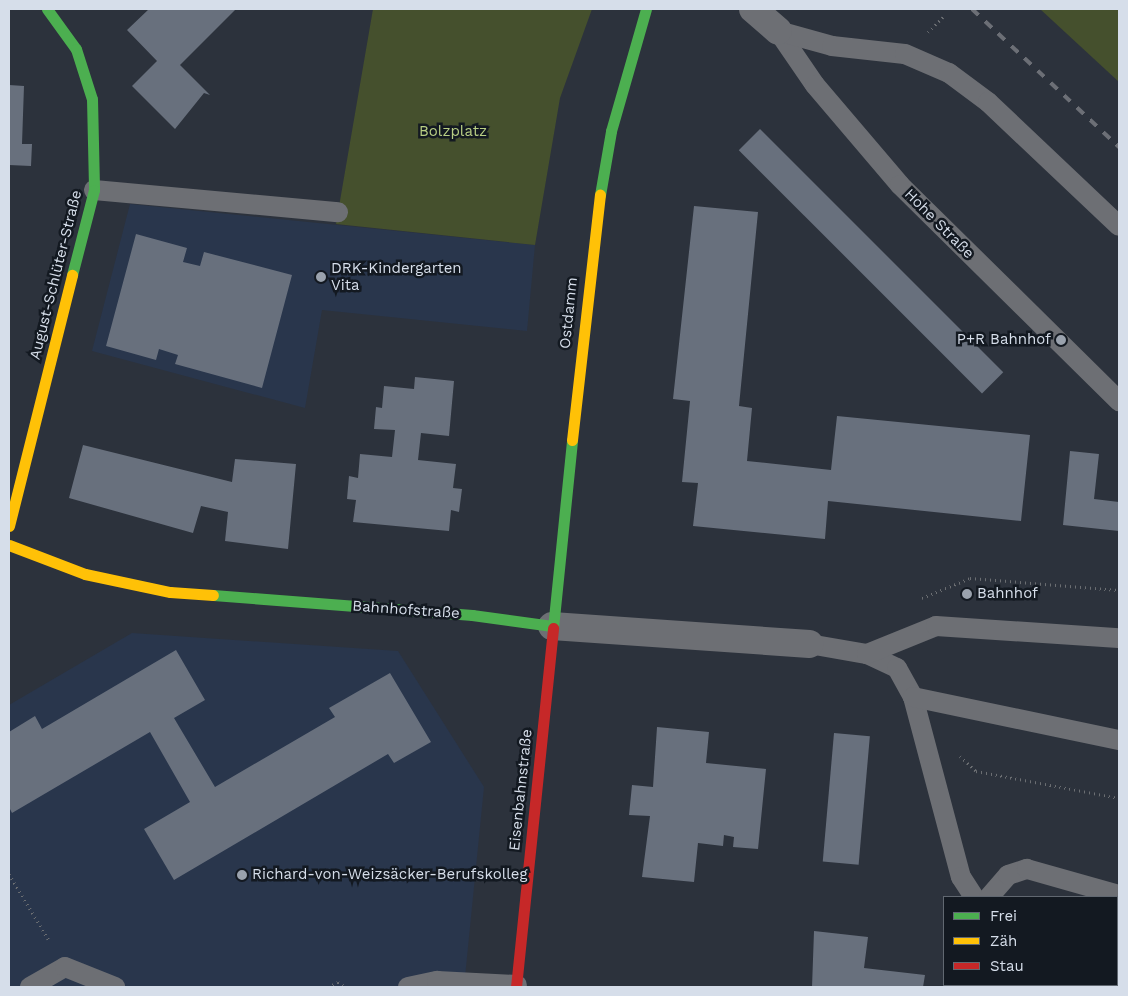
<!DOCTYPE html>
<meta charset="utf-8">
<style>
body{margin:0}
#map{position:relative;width:1128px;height:996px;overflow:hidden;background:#2c323c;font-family:"Work Sans",sans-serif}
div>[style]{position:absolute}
.built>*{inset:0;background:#29364c}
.green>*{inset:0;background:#45502d}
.building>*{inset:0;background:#68707d;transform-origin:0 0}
.path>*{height:3px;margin-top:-1.5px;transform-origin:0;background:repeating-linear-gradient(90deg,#6b6e72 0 1px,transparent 0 5px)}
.lane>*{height:20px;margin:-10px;padding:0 10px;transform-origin:10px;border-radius:10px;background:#6d6f74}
.street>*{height:28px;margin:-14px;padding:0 14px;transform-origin:14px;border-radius:14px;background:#6d6f74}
.fast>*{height:11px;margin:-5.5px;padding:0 5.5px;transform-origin:5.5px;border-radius:5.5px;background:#4caf50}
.slow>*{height:11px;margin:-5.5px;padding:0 5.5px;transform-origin:5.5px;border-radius:5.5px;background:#ffc107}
.jam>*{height:11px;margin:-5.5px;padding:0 5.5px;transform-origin:5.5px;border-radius:5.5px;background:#c62828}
.rail>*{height:4px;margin-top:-2px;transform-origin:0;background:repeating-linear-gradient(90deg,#6c6f76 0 9px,transparent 0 18px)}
.dots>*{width:14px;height:14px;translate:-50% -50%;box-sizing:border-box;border:2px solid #131921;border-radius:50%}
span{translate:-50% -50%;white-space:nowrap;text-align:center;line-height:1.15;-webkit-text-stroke:5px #131921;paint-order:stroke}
.park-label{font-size:15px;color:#b9cf84}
.street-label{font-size:15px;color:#d6deea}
.poi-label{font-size:15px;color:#d6deea}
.left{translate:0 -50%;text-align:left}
.right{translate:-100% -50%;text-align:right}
.frame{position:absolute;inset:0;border:10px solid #d6deea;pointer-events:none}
.legend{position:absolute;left:943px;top:896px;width:175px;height:90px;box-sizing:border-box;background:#131921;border:1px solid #616871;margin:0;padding:6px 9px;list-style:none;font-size:15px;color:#d6deea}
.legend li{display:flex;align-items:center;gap:10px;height:25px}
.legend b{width:25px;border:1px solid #616871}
</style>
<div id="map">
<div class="built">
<i style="clip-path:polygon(130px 204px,535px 245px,527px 331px,322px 310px,305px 408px,92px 351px)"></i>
<i style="clip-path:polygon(132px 633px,398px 651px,484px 787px,464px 987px,9px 987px,9px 705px)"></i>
</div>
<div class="green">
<i style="clip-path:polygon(373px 9px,592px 9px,560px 98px,535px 245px,336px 224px)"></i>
<i style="clip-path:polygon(1040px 9px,1119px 9px,1119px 82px)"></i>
</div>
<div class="building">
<i style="clip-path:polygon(149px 9px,236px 9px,180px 65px,210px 95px,204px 93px,175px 129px,132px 86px,157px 61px,127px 30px)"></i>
<i style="clip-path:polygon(9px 85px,24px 86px,22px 144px,32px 144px,31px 166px,9px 165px)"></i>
<i style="left:760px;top:129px;width:344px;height:30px;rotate:45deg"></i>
<i style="clip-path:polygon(694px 206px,758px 212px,739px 406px,752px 408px,747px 461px,831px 470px,837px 416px,1030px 435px,1021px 521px,828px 501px,825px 539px,693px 526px,698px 483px,682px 482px,690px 401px,673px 399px)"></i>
<i style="clip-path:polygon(136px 234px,187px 248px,183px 262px,200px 266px,204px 252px,292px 275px,262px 388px,175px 364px,178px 355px,159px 349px,156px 360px,106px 346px)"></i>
<i style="clip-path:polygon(415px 377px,454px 381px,449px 436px,421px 433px,418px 460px,456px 464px,453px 488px,462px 489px,459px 512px,451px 510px,449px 531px,353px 522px,356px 500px,347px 499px,349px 476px,358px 478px,360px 454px,392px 457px,395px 430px,374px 429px,376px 407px,382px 408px,384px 386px,414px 389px)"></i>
<i style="clip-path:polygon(83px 445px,232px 482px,235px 459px,296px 464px,288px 549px,225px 541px,228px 512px,201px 506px,193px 533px,69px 498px)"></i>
<i style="clip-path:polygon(1070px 451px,1099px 454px,1094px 499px,1119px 502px,1119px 531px,1063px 525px)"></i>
<i style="clip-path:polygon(176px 650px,205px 700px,174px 718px,215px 787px,335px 717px,329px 708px,390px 673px,431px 742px,394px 763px,388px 754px,174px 880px,144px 829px,190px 802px,150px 732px,12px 813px,9px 807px,9px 732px,35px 716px,42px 729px)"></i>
<i style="clip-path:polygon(657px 727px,709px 732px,706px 763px,766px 769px,758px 849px,733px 847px,734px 837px,724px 835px,723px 846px,698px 843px,694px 882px,642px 877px,650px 816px,629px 815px,632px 785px,653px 787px)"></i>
<i style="left:834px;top:733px;width:36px;height:129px;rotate:5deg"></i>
<i style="clip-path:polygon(814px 931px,868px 937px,864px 968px,925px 975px,923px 987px,812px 987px)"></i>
</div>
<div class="path">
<i style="left:928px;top:32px;width:24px;rotate:-45deg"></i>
<i style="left:922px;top:598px;width:52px;rotate:-22.6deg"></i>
<i style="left:970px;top:578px;width:149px;rotate:4.6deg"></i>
<i style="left:960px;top:756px;width:22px;rotate:43deg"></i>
<i style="left:976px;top:771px;width:146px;rotate:10.7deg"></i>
<i style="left:9px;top:874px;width:79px;rotate:58.9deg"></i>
<i style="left:328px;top:987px;width:11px;rotate:-27deg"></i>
<i style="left:338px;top:982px;width:9px;rotate:32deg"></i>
</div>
<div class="lane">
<i style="left:778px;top:31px;width:65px;rotate:55.6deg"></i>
<i style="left:815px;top:85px;width:131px;rotate:49.6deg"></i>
<i style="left:900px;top:185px;width:308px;rotate:44.6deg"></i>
<i style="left:778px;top:31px;width:56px;rotate:15.5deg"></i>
<i style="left:832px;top:46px;width:73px;rotate:6.3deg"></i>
<i style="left:905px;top:54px;width:48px;rotate:23.4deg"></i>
<i style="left:949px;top:73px;width:49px;rotate:36.6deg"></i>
<i style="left:988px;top:102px;width:180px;rotate:43.4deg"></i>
<i style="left:94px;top:190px;width:245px;rotate:5.2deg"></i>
<i style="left:809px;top:644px;width:59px;rotate:9.8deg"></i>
<i style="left:867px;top:654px;width:33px;rotate:25deg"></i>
<i style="left:897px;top:668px;width:33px;rotate:61deg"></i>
<i style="left:913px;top:697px;width:186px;rotate:75.1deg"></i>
<i style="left:961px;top:877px;width:24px;rotate:57deg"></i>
<i style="left:867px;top:654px;width:74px;rotate:-22.1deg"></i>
<i style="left:936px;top:626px;width:183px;rotate:3.8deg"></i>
<i style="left:913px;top:697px;width:210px;rotate:11.8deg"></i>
<i style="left:989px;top:897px;width:29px;rotate:-49deg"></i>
<i style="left:1008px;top:875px;width:20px;rotate:-18deg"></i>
<i style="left:1027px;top:869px;width:96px;rotate:15.8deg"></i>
<i style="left:1117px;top:970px;width:2px"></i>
<i style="left:30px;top:987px;width:40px;rotate:-29.7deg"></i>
<i style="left:65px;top:967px;width:54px;rotate:21.8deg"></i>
<i style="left:408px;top:987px;width:30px;rotate:-12deg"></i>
<i style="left:437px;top:981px;width:80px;rotate:2.9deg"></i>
<i style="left:1075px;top:987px;width:2px;rotate:-63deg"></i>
</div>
<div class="street">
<i style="left:753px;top:9px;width:33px;rotate:41deg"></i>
<i style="left:552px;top:626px;width:258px;rotate:4deg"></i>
</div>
<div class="fast">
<i style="left:47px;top:9px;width:49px;rotate:54.1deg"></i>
<i style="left:76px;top:49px;width:52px;rotate:72.3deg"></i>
<i style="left:92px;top:99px;width:91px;rotate:88.7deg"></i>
<i style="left:94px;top:190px;width:88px;rotate:104.5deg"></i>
<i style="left:600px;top:195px;width:65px;rotate:-80.2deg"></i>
<i style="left:611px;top:131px;width:127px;rotate:-74deg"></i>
<i style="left:213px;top:595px;width:260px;rotate:4.4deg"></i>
<i style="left:472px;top:615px;width:81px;rotate:7.8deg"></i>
<i style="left:553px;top:628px;width:189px;rotate:-84.2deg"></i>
</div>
<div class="slow">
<i style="left:572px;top:440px;width:247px;rotate:-83.5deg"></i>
<i style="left:9px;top:526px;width:259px;rotate:-75.9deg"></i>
<i style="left:9px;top:545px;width:81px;rotate:20.9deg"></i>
<i style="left:85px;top:574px;width:87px;rotate:12deg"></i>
<i style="left:170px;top:592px;width:43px;rotate:4deg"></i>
</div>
<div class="jam">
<i style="left:516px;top:987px;width:361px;rotate:-84.1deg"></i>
</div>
<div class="rail">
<i style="left:972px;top:9px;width:202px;rotate:43.2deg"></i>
</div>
<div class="dots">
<i style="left:321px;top:277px;background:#9aa2ad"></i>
<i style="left:1061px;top:340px;background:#9aa2ad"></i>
<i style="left:967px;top:594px;background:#9aa2ad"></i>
<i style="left:242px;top:875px;background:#9aa2ad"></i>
</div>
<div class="park-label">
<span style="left:453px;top:132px">Bolzplatz</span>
</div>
<div class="street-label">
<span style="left:939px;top:224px;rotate:45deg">Hohe Straße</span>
<span style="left:56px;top:275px;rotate:-76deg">August-Schlüter-Straße</span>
<span style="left:569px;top:313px;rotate:-84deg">Ostdamm</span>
<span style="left:406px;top:610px;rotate:4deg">Bahnhofstraße</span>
<span style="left:521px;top:790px;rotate:-84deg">Eisenbahnstraße</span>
</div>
<div class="poi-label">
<span class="left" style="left:331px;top:277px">DRK-Kindergarten<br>Vita</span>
<span class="right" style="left:1051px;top:340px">P+R Bahnhof</span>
<span class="left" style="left:977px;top:594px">Bahnhof</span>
<span class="left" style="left:252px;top:875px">Richard-von-Weizsäcker-Berufskolleg</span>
</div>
<div class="frame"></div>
<ul class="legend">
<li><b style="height:6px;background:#4caf50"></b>Frei</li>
<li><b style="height:6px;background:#ffc107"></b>Zäh</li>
<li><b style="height:6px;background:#c62828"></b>Stau</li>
</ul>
</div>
